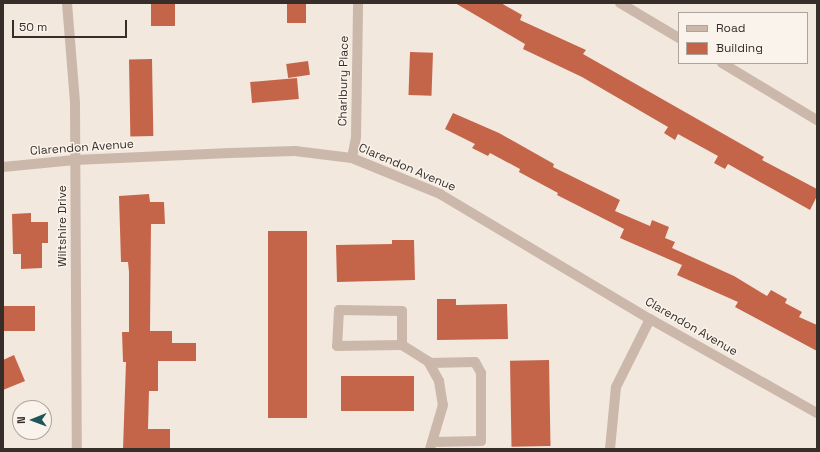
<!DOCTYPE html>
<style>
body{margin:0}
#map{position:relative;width:820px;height:452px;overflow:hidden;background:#f2e8de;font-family:"Space Grotesk",sans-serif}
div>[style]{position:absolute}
.building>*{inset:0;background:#c4654a;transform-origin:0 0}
.minor>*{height:10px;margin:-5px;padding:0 5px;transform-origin:5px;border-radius:5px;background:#cbb8aa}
span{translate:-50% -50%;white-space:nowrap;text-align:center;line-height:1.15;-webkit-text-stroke:3px #faf3eb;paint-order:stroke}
.street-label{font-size:12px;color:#382e29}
.frame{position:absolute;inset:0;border:4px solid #382e29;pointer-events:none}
.legend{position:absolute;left:678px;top:12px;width:130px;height:52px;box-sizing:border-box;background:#faf3eb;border:1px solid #aca49d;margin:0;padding:5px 7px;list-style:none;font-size:12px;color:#382e29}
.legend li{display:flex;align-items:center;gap:8px;height:20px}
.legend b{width:20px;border:1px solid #aca49d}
.north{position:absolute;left:12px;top:400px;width:40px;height:40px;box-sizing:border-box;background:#faf3eb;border:1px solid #aca49d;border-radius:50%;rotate:269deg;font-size:11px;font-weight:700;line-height:16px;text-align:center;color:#382e29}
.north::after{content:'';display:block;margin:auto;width:14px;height:18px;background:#1f5759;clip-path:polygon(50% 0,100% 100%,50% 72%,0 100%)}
.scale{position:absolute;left:12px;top:20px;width:115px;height:18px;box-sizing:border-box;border:2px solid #382e29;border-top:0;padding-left:5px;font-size:12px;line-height:14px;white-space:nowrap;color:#382e29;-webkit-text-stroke:3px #faf3eb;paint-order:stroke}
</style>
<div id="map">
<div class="building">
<i style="left:151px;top:3px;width:24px;height:23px"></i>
<i style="left:287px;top:3px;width:19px;height:20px"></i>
<i style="clip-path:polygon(455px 3px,501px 3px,522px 15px,520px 20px,586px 50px,583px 54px,764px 157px,762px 160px,817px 189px,817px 196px,810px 210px,728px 164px,725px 169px,714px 163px,718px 156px,678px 134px,675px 140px,664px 133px,668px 127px,582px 77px,523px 49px,525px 44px)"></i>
<i style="left:410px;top:52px;width:23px;height:43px;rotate:2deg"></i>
<i style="left:152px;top:59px;width:77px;height:23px;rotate:89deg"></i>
<i style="left:308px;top:61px;width:14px;height:22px;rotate:82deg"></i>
<i style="left:297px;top:78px;width:21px;height:47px;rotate:85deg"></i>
<i style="clip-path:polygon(453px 113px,499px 133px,554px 164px,553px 167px,620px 200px,615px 211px,650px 226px,652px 220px,669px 227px,665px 238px,675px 242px,672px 248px,734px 276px,767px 296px,771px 290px,787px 299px,785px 303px,802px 312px,799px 317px,817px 325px,817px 351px,735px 307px,738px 302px,677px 275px,682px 265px,620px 238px,624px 229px,557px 195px,558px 193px,519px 172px,520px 169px,490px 153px,488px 156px,472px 148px,475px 144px,445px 129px)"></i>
<i style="clip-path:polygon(149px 194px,150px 202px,164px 202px,165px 224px,151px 224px,150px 331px,172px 331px,172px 343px,196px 343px,196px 361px,158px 361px,158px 391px,149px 391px,148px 429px,170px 429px,170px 449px,123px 449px,126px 362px,123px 362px,122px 332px,129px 332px,129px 272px,128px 262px,121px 262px,119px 196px)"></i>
<i style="clip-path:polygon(31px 213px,31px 222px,48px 222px,48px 243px,42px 243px,42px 268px,21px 269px,21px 254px,13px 254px,12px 214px)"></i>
<i style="left:268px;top:231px;width:39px;height:187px"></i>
<i style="clip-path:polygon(392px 240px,414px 240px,415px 280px,337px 282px,336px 245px,392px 244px)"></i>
<i style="clip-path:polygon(437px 299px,456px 299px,456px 305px,507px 304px,508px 339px,437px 340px)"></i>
<i style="left:3px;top:306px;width:32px;height:25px"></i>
<i style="clip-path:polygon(14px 355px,25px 381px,3px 390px,3px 360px)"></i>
<i style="left:549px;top:360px;width:86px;height:39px;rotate:89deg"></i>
<i style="left:341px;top:376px;width:73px;height:35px"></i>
</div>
<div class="minor">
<i style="left:67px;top:3px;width:100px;rotate:85.4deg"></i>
<i style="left:75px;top:103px;width:346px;rotate:89.7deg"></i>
<i style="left:620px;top:3px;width:69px;rotate:30.7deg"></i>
<i style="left:722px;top:63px;width:111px;rotate:31deg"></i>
<i style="left:352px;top:158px;width:21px;rotate:-79deg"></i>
<i style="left:356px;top:137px;width:134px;rotate:-89.1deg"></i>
<i style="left:3px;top:167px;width:72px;rotate:-5.6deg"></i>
<i style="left:75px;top:160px;width:155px;rotate:-2.6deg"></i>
<i style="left:230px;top:153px;width:65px;rotate:-1.8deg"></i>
<i style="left:295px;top:151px;width:57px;rotate:7deg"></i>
<i style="left:352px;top:158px;width:95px;rotate:22.2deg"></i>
<i style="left:440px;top:194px;width:244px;rotate:30.8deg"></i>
<i style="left:650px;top:319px;width:192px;rotate:29.4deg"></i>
<i style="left:402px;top:345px;width:34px;rotate:-90deg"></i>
<i style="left:402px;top:311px;width:63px;rotate:-179.1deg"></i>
<i style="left:339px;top:310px;width:36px;rotate:93deg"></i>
<i style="left:337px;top:346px;width:65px;rotate:-0.9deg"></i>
<i style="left:402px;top:345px;width:31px;rotate:32deg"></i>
<i style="left:428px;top:361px;width:23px;rotate:61deg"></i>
<i style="left:439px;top:381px;width:24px;rotate:81deg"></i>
<i style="left:443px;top:405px;width:46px;rotate:106.5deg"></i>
<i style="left:429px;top:363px;width:46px;rotate:-1.2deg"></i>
<i style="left:475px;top:362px;width:13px;rotate:61deg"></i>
<i style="left:481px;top:373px;width:68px;rotate:90deg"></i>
<i style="left:481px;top:441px;width:49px;rotate:178.8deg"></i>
<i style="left:610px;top:449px;width:62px;rotate:-84.5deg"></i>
<i style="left:616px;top:387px;width:76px;rotate:-63.4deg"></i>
</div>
<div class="street-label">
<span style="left:344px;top:81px;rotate:-89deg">Charlbury Place</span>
<span style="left:82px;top:148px;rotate:-4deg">Clarendon Avenue</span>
<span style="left:407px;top:168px;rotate:23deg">Clarendon Avenue</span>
<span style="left:63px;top:226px;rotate:-90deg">Wiltshire Drive</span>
<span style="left:691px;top:327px;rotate:30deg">Clarendon Avenue</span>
</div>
<div class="frame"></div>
<ul class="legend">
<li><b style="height:5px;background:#cbb8aa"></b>Road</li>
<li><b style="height:11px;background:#c4654a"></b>Building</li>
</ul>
<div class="north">N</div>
<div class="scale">50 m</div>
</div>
